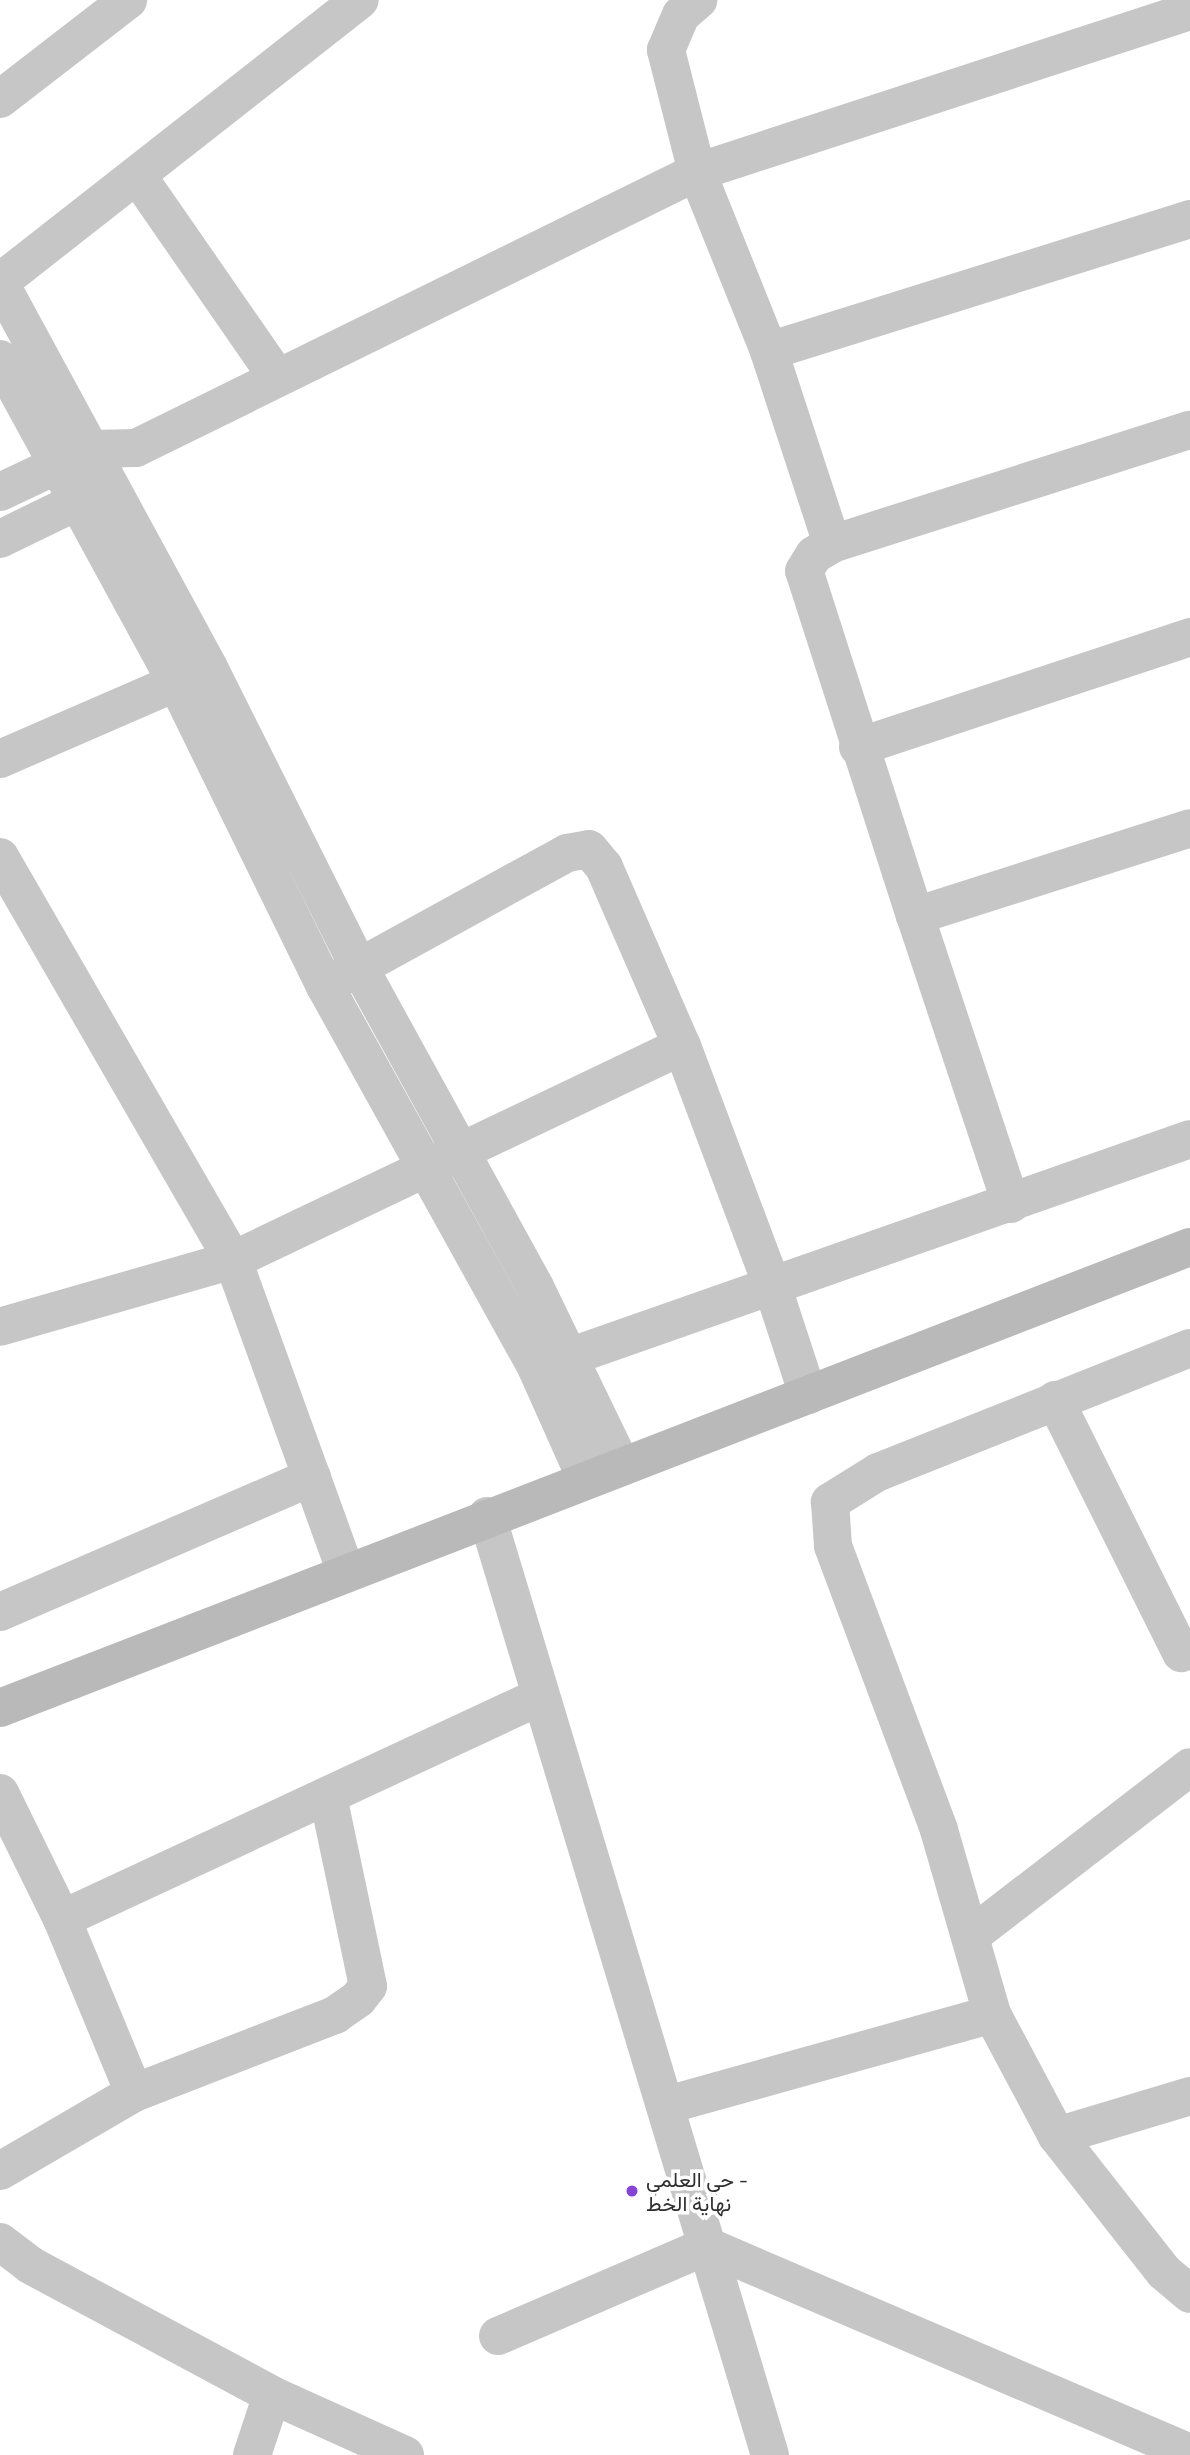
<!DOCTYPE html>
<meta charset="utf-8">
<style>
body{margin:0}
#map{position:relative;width:1190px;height:2455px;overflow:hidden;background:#fff;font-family:"Exo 2",Vazirmatn,sans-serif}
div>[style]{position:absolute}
.street>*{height:38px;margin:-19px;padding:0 19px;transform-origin:19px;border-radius:19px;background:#c6c6c6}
.secondary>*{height:38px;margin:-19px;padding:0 19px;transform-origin:19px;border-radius:19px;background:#b9b9b9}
.dots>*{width:19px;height:19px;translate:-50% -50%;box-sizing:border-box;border:4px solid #fff;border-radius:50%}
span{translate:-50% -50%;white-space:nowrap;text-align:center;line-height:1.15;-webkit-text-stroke:7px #fff;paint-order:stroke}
.poi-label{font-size:21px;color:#2f2f2f}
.left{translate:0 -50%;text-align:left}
</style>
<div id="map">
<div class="street">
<i style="left:0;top:99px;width:162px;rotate:-37.7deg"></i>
<i style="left:137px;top:175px;width:244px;rotate:55.3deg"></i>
<i style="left:0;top:282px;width:457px;rotate:-38.1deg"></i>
<i style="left:0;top:283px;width:438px;rotate:61.5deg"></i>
<i style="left:209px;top:668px;width:332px;rotate:63.4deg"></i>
<i style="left:358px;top:965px;width:367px;rotate:61.2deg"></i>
<i style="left:535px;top:1287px;width:198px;rotate:64.2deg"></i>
<i style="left:769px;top:351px;width:193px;rotate:-111.9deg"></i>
<i style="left:697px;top:172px;width:519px;rotate:-18.09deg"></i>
<i style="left:0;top:359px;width:368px;rotate:61.4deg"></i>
<i style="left:176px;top:682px;width:339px;rotate:63.9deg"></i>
<i style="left:325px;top:986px;width:438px;rotate:61deg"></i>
<i style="left:537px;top:1369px;width:120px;rotate:66deg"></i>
<i style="left:0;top:492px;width:101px;rotate:-25.3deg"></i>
<i style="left:91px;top:449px;width:45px;rotate:-1.3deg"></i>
<i style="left:136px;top:448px;width:625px;rotate:-26.2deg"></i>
<i style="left:697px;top:172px;width:126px;rotate:-104.3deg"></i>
<i style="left:666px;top:50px;width:38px;rotate:-67deg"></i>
<i style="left:681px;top:15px;width:23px;rotate:-41deg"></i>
<i style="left:0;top:539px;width:110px;rotate:-25.9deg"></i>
<i style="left:832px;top:544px;width:376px;rotate:-17.7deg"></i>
<i style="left:858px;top:747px;width:350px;rotate:-18.3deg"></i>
<i style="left:0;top:759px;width:218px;rotate:-23.5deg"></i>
<i style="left:0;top:857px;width:466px;rotate:60deg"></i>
<i style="left:233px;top:1260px;width:242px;rotate:164deg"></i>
<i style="left:915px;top:916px;width:362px;rotate:-107.8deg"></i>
<i style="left:804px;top:571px;width:19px;rotate:-58deg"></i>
<i style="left:814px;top:555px;width:21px;rotate:-31deg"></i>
<i style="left:832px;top:544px;width:203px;rotate:-108.1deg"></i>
<i style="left:769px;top:351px;width:441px;rotate:-17.4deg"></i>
<i style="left:325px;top:986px;width:276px;rotate:-28.8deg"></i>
<i style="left:567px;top:853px;width:22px;rotate:-10deg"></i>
<i style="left:589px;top:849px;width:23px;rotate:50deg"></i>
<i style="left:604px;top:867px;width:195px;rotate:66.5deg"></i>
<i style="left:682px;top:1046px;width:497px;rotate:154.5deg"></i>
<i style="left:233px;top:1260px;width:332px;rotate:70.1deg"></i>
<i style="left:682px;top:1046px;width:255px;rotate:69.4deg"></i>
<i style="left:772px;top:1285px;width:116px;rotate:71.9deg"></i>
<i style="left:1011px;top:1204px;width:304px;rotate:-108.4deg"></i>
<i style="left:915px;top:916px;width:289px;rotate:-17.7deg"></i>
<i style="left:1190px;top:1348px;width:336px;rotate:158.3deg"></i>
<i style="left:878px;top:1472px;width:57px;rotate:148deg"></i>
<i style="left:830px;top:1502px;width:44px;rotate:86.1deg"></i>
<i style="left:833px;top:1546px;width:303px;rotate:69.5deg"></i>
<i style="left:939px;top:1830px;width:191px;rotate:73.9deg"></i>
<i style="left:992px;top:2014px;width:138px;rotate:62deg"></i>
<i style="left:1057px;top:2136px;width:173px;rotate:51.8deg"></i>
<i style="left:1164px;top:2272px;width:34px;rotate:40deg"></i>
<i style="left:549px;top:1364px;width:679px;rotate:-19.34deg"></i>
<i style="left:1055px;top:1400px;width:283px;rotate:63.5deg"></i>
<i style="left:487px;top:1516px;width:981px;rotate:73.23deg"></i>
<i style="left:0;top:1612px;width:340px;rotate:-23.4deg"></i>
<i style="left:0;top:1793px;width:140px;rotate:63.8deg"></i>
<i style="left:62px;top:1919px;width:188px;rotate:67.5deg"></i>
<i style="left:62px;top:1919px;width:528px;rotate:-24.96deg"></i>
<i style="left:972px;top:1935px;width:275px;rotate:-37.6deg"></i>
<i style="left:667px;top:2105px;width:337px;rotate:-15.6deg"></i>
<i style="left:1057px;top:2136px;width:139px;rotate:-16.7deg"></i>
<i style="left:0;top:2171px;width:155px;rotate:-30.2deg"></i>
<i style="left:134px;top:2093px;width:216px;rotate:-21.2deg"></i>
<i style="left:335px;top:2015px;width:28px;rotate:-35deg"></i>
<i style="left:358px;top:1999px;width:16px;rotate:-52deg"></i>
<i style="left:368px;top:1986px;width:194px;rotate:-101.9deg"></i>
<i style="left:0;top:2242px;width:38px;rotate:37deg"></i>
<i style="left:30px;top:2265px;width:275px;rotate:28.2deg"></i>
<i style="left:272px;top:2395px;width:146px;rotate:24.3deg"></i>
<i style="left:498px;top:2336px;width:228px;rotate:-23.3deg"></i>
<i style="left:707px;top:2246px;width:525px;rotate:23.2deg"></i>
<i style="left:252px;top:2455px;width:63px;rotate:-71.6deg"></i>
</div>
<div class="secondary">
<i style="left:0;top:1708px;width:1276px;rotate:-21.18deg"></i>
</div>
<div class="dots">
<i style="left:632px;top:2191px;background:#8544d3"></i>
</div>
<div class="poi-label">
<span class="left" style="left:646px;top:2191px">حي العلمي -<br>نهاية الخط</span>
</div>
</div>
